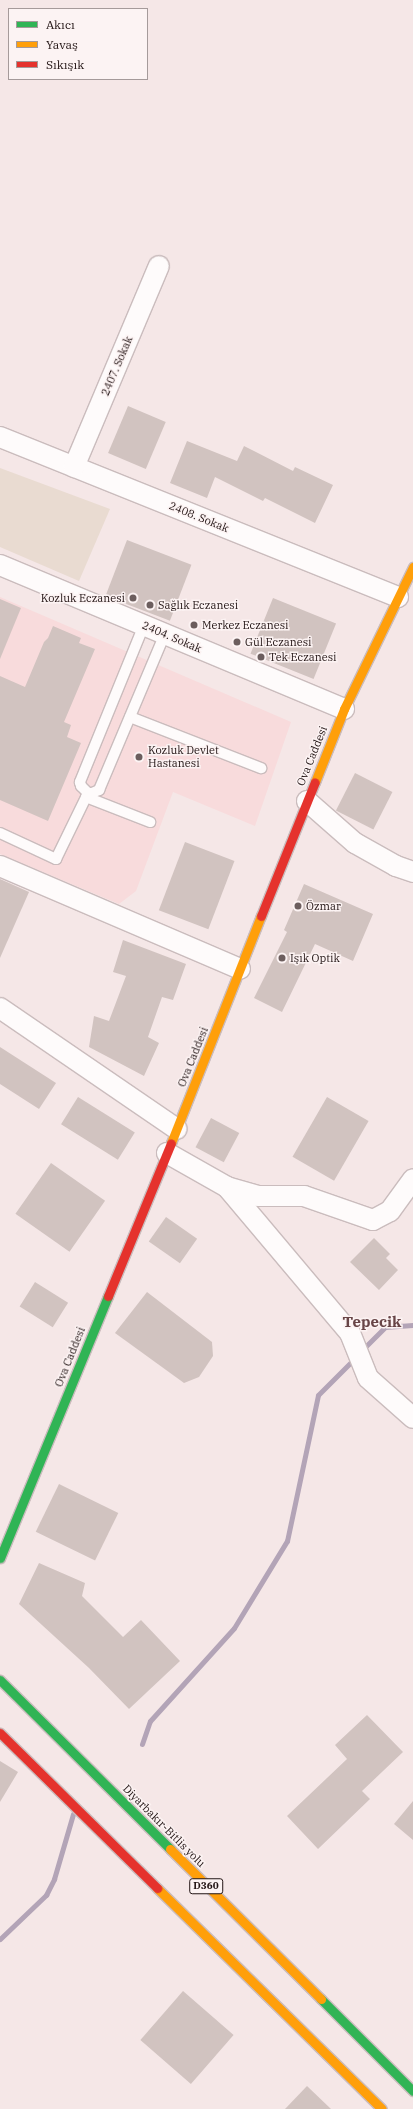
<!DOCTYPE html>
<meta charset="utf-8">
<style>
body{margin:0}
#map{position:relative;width:413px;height:2109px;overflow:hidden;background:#f5e7e7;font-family:"IBM Plex Serif",serif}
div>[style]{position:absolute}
.built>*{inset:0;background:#f8dbdc}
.green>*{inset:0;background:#e9dbd1}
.stream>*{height:5px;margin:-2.5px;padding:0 2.5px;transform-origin:2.5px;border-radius:2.5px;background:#b3a4b7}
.building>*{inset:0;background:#d1c3c0;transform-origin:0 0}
.roads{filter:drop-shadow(1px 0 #cabcbd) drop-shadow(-1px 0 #cabcbd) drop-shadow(0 1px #cabcbd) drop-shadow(0 -1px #cabcbd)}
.lane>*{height:10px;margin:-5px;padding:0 5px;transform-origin:5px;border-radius:5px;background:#fefbfb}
.street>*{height:20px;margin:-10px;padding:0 10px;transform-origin:10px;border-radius:10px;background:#fefbfb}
.fast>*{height:9px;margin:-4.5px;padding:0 4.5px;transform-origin:4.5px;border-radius:4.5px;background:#30b455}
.slow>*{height:9px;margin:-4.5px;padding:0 4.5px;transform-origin:4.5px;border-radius:4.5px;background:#ff9f0a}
.jam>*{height:9px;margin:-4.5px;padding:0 4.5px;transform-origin:4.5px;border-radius:4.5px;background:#e5322d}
.dots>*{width:11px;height:11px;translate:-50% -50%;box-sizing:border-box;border:2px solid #fcf3f3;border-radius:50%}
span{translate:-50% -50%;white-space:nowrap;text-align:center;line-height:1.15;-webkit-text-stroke:3px #fcf3f3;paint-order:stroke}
.shield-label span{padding:1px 3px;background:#fcf3f3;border:1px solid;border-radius:3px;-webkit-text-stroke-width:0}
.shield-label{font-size:10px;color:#221414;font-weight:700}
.street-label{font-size:11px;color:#221414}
.poi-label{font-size:11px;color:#221414}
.right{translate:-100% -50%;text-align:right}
.left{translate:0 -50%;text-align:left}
.district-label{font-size:15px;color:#684547;font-weight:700}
.legend{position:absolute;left:8px;top:8px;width:140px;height:72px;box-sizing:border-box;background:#fcf3f3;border:1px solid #a59a9a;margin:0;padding:5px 7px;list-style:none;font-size:12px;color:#221414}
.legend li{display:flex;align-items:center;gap:8px;height:20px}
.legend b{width:20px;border:1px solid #a59a9a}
</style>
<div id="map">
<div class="built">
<i style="clip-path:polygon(0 597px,291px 722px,255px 826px,173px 792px,136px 891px,119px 904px,0 854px)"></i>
</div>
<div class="green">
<i style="clip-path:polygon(0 468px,110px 509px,79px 581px,0 547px)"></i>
</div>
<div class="stream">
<i style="left:362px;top:1350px;width:33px;rotate:-45deg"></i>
<i style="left:385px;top:1327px;width:28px;rotate:-4deg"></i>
<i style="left:142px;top:1744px;width:24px;rotate:-71deg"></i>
<i style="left:150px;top:1721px;width:125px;rotate:-47.9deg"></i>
<i style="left:234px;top:1628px;width:102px;rotate:-58.7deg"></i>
<i style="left:287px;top:1541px;width:149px;rotate:-78deg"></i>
<i style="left:318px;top:1395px;width:52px;rotate:-45deg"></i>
<i style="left:0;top:1939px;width:64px;rotate:-43.7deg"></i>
<i style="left:46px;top:1895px;width:18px;rotate:-63deg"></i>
<i style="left:54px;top:1879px;width:68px;rotate:-73.7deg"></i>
</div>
<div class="building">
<i style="left:128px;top:406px;width:41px;height:51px;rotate:23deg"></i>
<i style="clip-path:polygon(187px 441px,237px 461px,244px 446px,293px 471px,295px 467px,333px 485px,315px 523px,265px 498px,263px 501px,215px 477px,207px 498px,170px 483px)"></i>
<i style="left:127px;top:540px;width:69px;height:60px;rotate:21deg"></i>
<i style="left:273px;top:598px;width:68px;height:60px;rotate:22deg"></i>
<i style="clip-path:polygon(0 599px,21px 608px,0 659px)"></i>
<i style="clip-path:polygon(53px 626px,81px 638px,79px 643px,95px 649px,64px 722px,71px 725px,67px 737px,81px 743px,48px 821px,0 800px,0 676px,25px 687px,44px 642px,48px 638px)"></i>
<i style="left:355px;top:773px;width:42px;height:42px;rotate:27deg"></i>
<i style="left:185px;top:842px;width:53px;height:73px;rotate:21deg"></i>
<i style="clip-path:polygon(0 879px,29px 892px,0 958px)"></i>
<i style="clip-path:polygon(304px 884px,373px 914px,353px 961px,315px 944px,282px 1012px,254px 998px,287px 932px,284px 930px)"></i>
<i style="clip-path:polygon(123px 940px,186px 964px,173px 1000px,162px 997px,148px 1037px,159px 1043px,144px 1076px,89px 1047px,94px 1016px,109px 1021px,126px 976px,113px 972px)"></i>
<i style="clip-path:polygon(0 1047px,56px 1083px,39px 1109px,0 1084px)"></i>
<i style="left:78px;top:1097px;width:67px;height:32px;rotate:32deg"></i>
<i style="left:327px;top:1097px;width:48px;height:69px;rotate:30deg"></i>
<i style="left:211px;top:1118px;width:32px;height:33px;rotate:28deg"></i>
<i style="left:51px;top:1163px;width:66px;height:62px;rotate:35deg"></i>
<i style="left:166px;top:1217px;width:38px;height:30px;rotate:35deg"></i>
<i style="clip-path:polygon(374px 1238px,390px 1254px,386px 1258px,398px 1270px,379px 1290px,350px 1262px)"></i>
<i style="left:35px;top:1282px;width:39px;height:29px;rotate:32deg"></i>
<i style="clip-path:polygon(147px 1292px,212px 1342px,213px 1356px,199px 1377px,184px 1383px,115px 1333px)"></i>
<i style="left:59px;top:1484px;width:66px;height:53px;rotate:26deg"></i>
<i style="clip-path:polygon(39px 1563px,85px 1583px,82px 1596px,123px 1637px,141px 1620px,180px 1661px,129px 1709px,89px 1668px,19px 1604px)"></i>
<i style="clip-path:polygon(367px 1715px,403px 1752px,362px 1791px,370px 1799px,318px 1849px,287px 1816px,347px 1759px,335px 1745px)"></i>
<i style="clip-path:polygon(0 1761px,18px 1772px,0 1802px)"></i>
<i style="clip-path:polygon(413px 1801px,413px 1840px,394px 1824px)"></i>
<i style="left:183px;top:1991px;width:67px;height:65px;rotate:41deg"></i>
<i style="clip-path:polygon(307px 2086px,331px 2109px,285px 2109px)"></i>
</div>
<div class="roads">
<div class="lane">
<i style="left:144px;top:625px;width:170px;rotate:112.2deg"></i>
<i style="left:80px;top:782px;width:4px;rotate:76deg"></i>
<i style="left:81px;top:786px;width:10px;rotate:45deg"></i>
<i style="left:88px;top:793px;width:4px"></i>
<i style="left:92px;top:793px;width:8px;rotate:-23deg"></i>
<i style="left:99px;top:790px;width:169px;rotate:-67.1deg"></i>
<i style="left:130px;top:717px;width:141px;rotate:21.3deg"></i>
<i style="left:86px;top:797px;width:69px;rotate:21.3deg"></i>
<i style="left:0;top:833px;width:62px;rotate:24.9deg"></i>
<i style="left:56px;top:859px;width:73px;rotate:-64.1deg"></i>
</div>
<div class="street">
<i style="left:0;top:437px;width:429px;rotate:21.9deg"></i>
<i style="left:74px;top:467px;width:218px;rotate:-67.1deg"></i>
<i style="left:0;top:565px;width:373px;rotate:22.7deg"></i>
<i style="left:307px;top:801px;width:64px;rotate:41.2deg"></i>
<i style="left:355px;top:843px;width:47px;rotate:29.3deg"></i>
<i style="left:396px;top:866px;width:18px;rotate:19deg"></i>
<i style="left:0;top:866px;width:261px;rotate:23.2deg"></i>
<i style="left:0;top:1008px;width:214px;rotate:34.4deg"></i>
<i style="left:167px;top:1153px;width:69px;rotate:29.5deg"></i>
<i style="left:227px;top:1187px;width:32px;rotate:16deg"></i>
<i style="left:258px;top:1196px;width:46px"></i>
<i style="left:304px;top:1196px;width:73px;rotate:19.2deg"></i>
<i style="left:373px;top:1220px;width:19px;rotate:-28deg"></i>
<i style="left:390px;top:1211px;width:39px;rotate:-54deg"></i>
<i style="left:227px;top:1187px;width:191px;rotate:49.9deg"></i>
<i style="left:350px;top:1333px;width:48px;rotate:68.2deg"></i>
<i style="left:368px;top:1378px;width:60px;rotate:41.6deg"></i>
</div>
<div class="fast">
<i style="left:0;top:1558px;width:283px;rotate:-67.6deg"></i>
<i style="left:0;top:1680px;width:240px;rotate:44.8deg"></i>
<i style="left:321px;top:1999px;width:130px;rotate:45deg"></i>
</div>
<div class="slow">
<i style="left:315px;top:782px;width:79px;rotate:-68.3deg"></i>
<i style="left:344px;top:709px;width:158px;rotate:-64.1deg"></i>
<i style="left:171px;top:1143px;width:244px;rotate:-68.4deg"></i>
<i style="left:170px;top:1849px;width:213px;rotate:44.8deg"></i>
<i style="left:157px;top:1888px;width:315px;rotate:44.5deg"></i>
</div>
<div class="jam">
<i style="left:261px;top:916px;width:144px;rotate:-68.1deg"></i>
<i style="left:108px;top:1296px;width:165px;rotate:-67.6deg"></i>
<i style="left:0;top:1733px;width:221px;rotate:44.6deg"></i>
</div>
</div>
<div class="dots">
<i style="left:133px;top:598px;background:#6c5e5e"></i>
<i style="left:150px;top:605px;background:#6c5e5e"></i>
<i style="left:194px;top:625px;background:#6c5e5e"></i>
<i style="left:237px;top:642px;background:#6c5e5e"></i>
<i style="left:261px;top:657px;background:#6c5e5e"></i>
<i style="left:139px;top:757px;background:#6c5e5e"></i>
<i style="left:298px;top:906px;background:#6c5e5e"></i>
<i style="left:282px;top:958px;background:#6c5e5e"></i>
</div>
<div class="shield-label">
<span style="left:206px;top:1886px">D360</span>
</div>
<div class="street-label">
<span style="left:117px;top:366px;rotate:-67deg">2407. Sokak</span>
<span style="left:199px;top:517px;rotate:22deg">2408. Sokak</span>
<span style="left:172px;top:637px;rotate:23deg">2404. Sokak</span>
<span style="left:312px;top:756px;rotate:-68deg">Ova Caddesi</span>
<span style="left:193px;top:1057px;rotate:-68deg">Ova Caddesi</span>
<span style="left:70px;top:1357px;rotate:-68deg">Ova Caddesi</span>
<span style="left:164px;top:1826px;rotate:45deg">Diyarbakır-Bitlis yolu</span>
</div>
<div class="poi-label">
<span class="right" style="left:125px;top:598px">Kozluk Eczanesi</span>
<span class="left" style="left:158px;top:605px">Sağlık Eczanesi</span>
<span class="left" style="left:202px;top:625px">Merkez Eczanesi</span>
<span class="left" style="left:245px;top:642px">Gül Eczanesi</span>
<span class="left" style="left:269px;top:657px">Tek Eczanesi</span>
<span class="left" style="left:148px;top:757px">Kozluk Devlet<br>Hastanesi</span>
<span class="left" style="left:306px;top:906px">Özmar</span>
<span class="left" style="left:290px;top:958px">Işık Optik</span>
</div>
<div class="district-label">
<span style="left:372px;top:1322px">Tepecik</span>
</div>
<ul class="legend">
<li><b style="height:5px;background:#30b455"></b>Akıcı</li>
<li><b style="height:5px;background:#ff9f0a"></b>Yavaş</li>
<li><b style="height:5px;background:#e5322d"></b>Sıkışık</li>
</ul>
</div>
